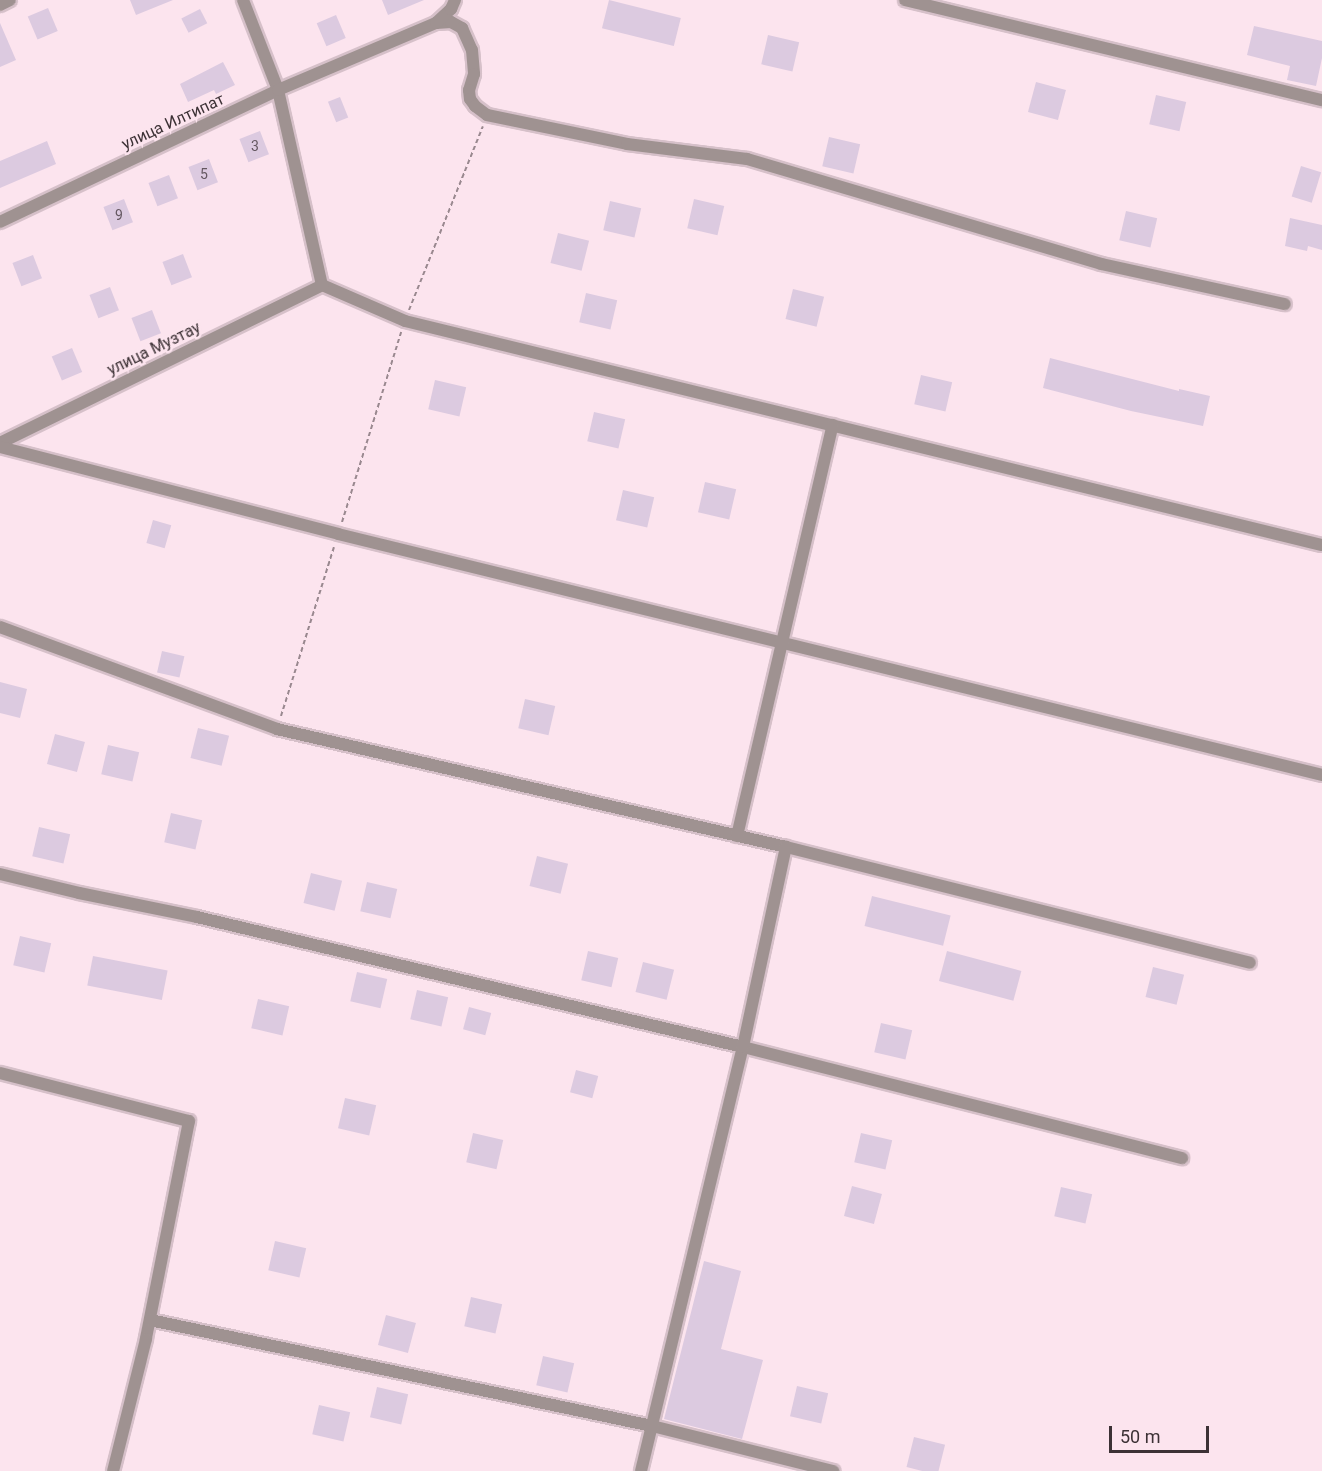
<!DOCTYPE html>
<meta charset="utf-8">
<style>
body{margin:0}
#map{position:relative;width:1322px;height:1471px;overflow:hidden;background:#fce4ee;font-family:Roboto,sans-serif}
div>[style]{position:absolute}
.building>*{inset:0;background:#dccae0;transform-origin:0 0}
.path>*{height:2px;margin-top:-1px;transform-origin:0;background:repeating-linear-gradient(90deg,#99888f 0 4.5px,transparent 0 7.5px)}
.roads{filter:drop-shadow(2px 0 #d6c0c9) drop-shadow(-2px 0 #d6c0c9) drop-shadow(0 2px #d6c0c9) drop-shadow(0 -2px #d6c0c9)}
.minor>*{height:12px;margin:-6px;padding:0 6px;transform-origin:6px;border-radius:6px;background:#9f9291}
span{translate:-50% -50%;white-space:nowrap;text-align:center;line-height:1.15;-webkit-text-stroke:5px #fce4ee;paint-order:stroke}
.number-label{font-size:14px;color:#645760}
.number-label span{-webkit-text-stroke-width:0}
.street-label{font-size:16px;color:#3c3135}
.scale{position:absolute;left:1109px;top:1426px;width:100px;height:27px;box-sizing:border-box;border:3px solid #3c3135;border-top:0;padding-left:8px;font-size:18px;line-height:21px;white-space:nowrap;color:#3c3135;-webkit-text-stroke:4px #fce4ee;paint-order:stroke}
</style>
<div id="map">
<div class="building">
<i style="clip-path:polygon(130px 0,173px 0,136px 15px)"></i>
<i style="clip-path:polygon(382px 0,424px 0,388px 15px)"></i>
<i style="left:609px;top:0;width:74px;height:29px;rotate:14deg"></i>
<i style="left:48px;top:8px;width:25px;height:22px;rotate:67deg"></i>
<i style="left:200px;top:9px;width:16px;height:21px;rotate:63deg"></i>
<i style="left:336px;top:15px;width:25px;height:21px;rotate:67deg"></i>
<i style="clip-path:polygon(0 23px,16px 60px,0 67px)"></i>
<i style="clip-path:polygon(1254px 26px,1322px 41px,1322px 58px,1316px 86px,1287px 80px,1290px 66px,1247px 55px)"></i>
<i style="left:768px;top:35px;width:32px;height:30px;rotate:13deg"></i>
<i style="clip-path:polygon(223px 62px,235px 85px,216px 94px,214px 90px,188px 102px,180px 84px)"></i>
<i style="left:1036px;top:82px;width:31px;height:31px;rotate:15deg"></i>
<i style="left:1156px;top:95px;width:31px;height:30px;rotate:13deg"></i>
<i style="left:340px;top:97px;width:22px;height:13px;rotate:68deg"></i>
<i style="left:260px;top:131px;width:25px;height:22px;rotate:69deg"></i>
<i style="left:829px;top:137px;width:32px;height:30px;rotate:13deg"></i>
<i style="clip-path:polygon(47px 141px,56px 164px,0 188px,0 161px)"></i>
<i style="left:209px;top:159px;width:25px;height:22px;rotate:69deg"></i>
<i style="left:1301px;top:166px;width:21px;height:32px;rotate:17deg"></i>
<i style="left:169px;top:175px;width:25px;height:22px;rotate:69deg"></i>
<i style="left:124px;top:199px;width:25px;height:22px;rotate:69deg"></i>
<i style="left:694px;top:199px;width:31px;height:30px;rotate:13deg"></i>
<i style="left:610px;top:201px;width:32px;height:30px;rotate:13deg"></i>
<i style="left:1126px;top:211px;width:32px;height:30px;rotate:13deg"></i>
<i style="clip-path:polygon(1290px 218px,1322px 225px,1322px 250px,1308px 246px,1307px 251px,1285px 246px)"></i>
<i style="left:558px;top:233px;width:32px;height:31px;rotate:14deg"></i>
<i style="left:183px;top:254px;width:25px;height:22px;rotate:69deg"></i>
<i style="left:33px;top:255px;width:25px;height:22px;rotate:69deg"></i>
<i style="left:110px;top:287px;width:25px;height:22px;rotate:69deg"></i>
<i style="left:793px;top:289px;width:32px;height:31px;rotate:14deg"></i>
<i style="left:586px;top:293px;width:32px;height:30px;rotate:13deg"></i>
<i style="left:152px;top:310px;width:25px;height:22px;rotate:69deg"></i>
<i style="left:72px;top:348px;width:26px;height:22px;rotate:67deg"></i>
<i style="clip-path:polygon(1050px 358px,1179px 391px,1179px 389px,1210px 396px,1203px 426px,1131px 411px,1043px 388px)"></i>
<i style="left:921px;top:375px;width:32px;height:30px;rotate:13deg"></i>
<i style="left:435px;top:380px;width:32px;height:30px;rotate:13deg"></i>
<i style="left:594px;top:412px;width:32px;height:30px;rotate:13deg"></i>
<i style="left:705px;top:482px;width:32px;height:31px;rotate:13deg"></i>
<i style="left:623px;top:490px;width:32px;height:31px;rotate:13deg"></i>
<i style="left:153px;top:520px;width:19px;height:24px;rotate:16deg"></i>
<i style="left:162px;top:651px;width:23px;height:22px;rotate:13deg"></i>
<i style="clip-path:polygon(0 682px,27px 689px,20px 718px,0 713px)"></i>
<i style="left:525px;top:699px;width:31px;height:30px;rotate:13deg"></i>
<i style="left:198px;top:728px;width:32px;height:31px;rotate:14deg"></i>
<i style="left:55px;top:734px;width:31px;height:31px;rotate:15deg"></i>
<i style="left:108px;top:745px;width:32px;height:30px;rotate:13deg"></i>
<i style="left:171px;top:813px;width:32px;height:30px;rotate:13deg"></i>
<i style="left:39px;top:827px;width:32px;height:30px;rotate:13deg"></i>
<i style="left:537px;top:856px;width:32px;height:31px;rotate:14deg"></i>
<i style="left:311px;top:873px;width:32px;height:31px;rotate:14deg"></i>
<i style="left:367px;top:882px;width:31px;height:30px;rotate:13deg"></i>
<i style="left:872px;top:896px;width:81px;height:31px;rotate:14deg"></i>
<i style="left:20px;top:936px;width:32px;height:30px;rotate:13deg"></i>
<i style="left:588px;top:951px;width:31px;height:30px;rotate:13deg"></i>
<i style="left:947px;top:951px;width:77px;height:31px;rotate:15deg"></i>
<i style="left:93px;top:956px;width:76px;height:30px;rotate:11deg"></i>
<i style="left:643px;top:962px;width:32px;height:31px;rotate:14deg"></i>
<i style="left:1153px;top:967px;width:32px;height:31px;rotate:14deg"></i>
<i style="left:357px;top:972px;width:31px;height:30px;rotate:13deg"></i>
<i style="left:417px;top:990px;width:32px;height:30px;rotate:13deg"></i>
<i style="left:258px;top:999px;width:32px;height:30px;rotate:13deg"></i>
<i style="left:469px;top:1007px;width:23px;height:23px;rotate:15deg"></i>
<i style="left:881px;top:1023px;width:32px;height:30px;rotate:13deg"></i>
<i style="left:576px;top:1070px;width:23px;height:23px;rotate:15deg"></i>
<i style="left:345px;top:1098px;width:32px;height:31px;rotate:13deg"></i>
<i style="left:473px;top:1133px;width:31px;height:30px;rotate:13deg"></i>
<i style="left:861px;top:1133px;width:32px;height:30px;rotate:13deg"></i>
<i style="left:852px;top:1186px;width:31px;height:31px;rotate:15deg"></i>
<i style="left:1061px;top:1187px;width:32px;height:30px;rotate:13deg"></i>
<i style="left:275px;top:1241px;width:32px;height:30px;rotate:13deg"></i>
<i style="clip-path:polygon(704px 1261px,741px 1271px,721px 1349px,763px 1360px,742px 1439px,664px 1419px)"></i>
<i style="left:471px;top:1297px;width:32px;height:30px;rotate:13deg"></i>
<i style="left:386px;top:1315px;width:31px;height:31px;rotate:15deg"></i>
<i style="left:543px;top:1356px;width:32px;height:30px;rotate:13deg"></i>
<i style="left:797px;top:1386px;width:32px;height:31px;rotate:13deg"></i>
<i style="left:377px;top:1387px;width:32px;height:31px;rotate:13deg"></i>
<i style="left:319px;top:1405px;width:32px;height:30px;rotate:13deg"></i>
<i style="left:914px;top:1437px;width:32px;height:31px;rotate:14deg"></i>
</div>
<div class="path">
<i style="left:409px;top:310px;width:198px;rotate:-68.1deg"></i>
<i style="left:342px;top:522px;width:199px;rotate:-72.7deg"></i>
<i style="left:281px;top:716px;width:177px;rotate:-72.6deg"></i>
</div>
<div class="roads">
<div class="minor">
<i style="left:243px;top:0;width:97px;rotate:68.7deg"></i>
<i style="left:278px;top:90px;width:200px;rotate:77.3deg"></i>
<i style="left:905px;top:0;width:429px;rotate:13.5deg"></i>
<i style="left:0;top:5px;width:11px;rotate:-27deg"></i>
<i style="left:436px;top:23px;width:15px;rotate:-4deg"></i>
<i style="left:451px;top:22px;width:13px;rotate:29deg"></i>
<i style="left:462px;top:28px;width:24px;rotate:66deg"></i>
<i style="left:472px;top:50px;width:24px;rotate:85deg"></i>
<i style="left:474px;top:74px;width:17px;rotate:107deg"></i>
<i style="left:469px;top:90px;width:9px;rotate:84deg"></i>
<i style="left:470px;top:99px;width:9px;rotate:54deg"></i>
<i style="left:475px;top:106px;width:15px;rotate:37deg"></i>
<i style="left:487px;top:115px;width:143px;rotate:11.7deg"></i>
<i style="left:627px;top:144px;width:121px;rotate:7.1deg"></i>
<i style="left:747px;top:159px;width:369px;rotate:16.5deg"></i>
<i style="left:1101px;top:264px;width:188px;rotate:12.3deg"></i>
<i style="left:0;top:222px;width:308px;rotate:-25.4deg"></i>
<i style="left:278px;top:90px;width:172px;rotate:-23deg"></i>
<i style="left:436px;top:23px;width:21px;rotate:-43deg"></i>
<i style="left:451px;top:9px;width:10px;rotate:-66deg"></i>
<i style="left:322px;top:285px;width:90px;rotate:23.4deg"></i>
<i style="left:405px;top:321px;width:944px;rotate:13.73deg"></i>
<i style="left:0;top:443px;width:359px;rotate:-26.1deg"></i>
<i style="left:0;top:447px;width:349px;rotate:14.4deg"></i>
<i style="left:338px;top:534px;width:1013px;rotate:13.76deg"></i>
<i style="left:0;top:627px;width:295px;rotate:20.2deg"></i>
<i style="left:277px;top:729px;width:522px;rotate:13.05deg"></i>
<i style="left:786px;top:847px;width:478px;rotate:14deg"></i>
<i style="left:737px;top:836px;width:422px;rotate:-76.9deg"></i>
<i style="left:0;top:874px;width:81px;rotate:13.5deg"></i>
<i style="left:79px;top:893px;width:120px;rotate:11.5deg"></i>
<i style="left:197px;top:917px;width:561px;rotate:13.39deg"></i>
<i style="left:743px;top:1047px;width:453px;rotate:14.2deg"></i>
<i style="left:0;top:1073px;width:195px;rotate:14.3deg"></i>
<i style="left:189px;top:1121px;width:222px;rotate:101.2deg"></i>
<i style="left:146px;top:1339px;width:136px;rotate:104deg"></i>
<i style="left:150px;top:1320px;width:513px;rotate:11.92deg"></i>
<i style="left:652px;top:1426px;width:187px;rotate:14deg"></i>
<i style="left:641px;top:1471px;width:436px;rotate:-76.5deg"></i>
<i style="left:743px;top:1047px;width:205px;rotate:-77.9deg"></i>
</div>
</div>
<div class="number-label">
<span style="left:255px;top:146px">3</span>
<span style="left:204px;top:174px">5</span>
<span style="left:119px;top:215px">9</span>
</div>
<div class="street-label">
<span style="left:173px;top:122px;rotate:-25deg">улица Илтипат</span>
<span style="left:154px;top:349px;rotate:-26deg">улица Музтау</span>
</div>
<div class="scale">50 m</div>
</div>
